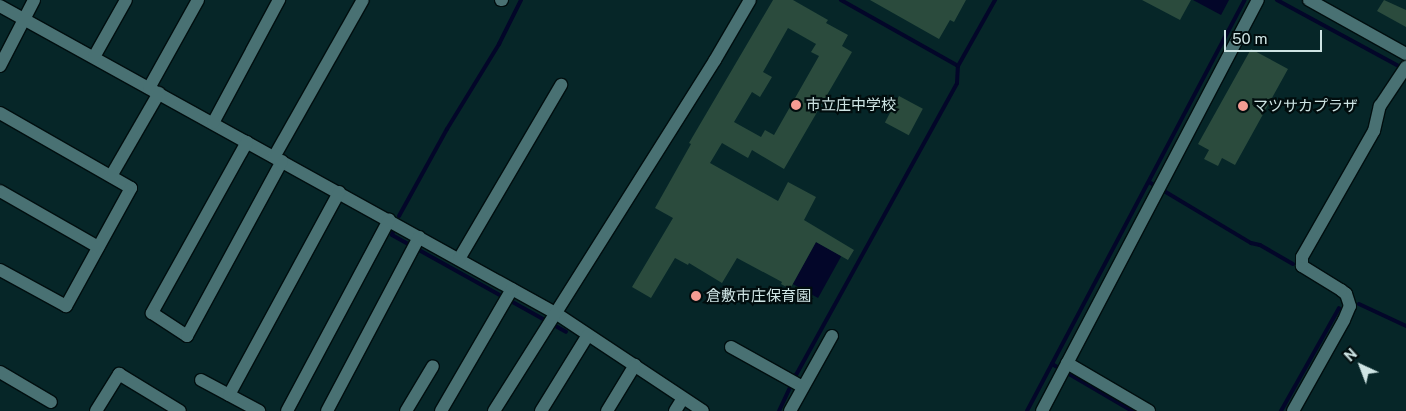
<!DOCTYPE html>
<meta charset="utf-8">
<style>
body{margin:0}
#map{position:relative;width:1406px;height:411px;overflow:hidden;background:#062628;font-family:"Public Sans","Noto Sans JP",sans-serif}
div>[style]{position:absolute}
.water>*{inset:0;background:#030629;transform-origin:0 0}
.stream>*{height:4px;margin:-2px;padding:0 2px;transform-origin:2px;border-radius:2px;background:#030629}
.building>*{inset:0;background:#2b4b3d;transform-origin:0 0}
.roads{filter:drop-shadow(1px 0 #000e0f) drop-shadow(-1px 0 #000e0f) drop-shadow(0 1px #000e0f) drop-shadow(0 -1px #000e0f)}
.minor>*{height:12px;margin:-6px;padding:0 6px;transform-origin:6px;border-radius:6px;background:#497173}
.dots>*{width:14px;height:14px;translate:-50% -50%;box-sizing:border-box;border:2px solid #010d0e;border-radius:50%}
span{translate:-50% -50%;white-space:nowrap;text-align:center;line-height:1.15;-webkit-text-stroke:4.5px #010d0e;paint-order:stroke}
.poi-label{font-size:15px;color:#cee4e4}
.left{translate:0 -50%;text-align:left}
.north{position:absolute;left:1336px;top:341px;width:50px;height:50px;-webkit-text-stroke:4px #010d0e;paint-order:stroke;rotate:317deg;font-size:14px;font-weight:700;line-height:20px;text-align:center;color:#cee4e4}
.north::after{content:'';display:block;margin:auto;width:18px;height:22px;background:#cee4e4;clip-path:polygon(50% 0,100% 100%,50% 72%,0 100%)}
.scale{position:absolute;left:1224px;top:30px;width:98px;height:22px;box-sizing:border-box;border:2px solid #cee4e4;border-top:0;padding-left:6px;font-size:15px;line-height:18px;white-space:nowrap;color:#cee4e4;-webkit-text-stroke:4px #010d0e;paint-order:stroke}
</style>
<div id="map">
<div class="water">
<i style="clip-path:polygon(1193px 0,1229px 0,1221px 15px)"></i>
<i style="left:816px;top:242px;width:29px;height:48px;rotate:29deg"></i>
</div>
<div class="stream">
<i style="left:841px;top:0;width:134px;rotate:29.4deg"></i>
<i style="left:1277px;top:0;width:142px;rotate:28.5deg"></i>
<i style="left:1149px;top:182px;width:119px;rotate:30.9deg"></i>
<i style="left:1251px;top:243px;width:9px;rotate:13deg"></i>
<i style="left:1260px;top:245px;width:38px;rotate:30deg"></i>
<i style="left:399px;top:216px;width:99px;rotate:-61.1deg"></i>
<i style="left:447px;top:129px;width:100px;rotate:-58.5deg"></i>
<i style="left:499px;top:44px;width:49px;rotate:-63.4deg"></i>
<i style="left:393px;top:232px;width:3px;rotate:108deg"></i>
<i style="left:392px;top:235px;width:199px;rotate:29.1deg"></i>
<i style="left:1359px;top:304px;width:52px;rotate:25.1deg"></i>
<i style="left:1052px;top:364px;width:93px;rotate:30.4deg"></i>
<i style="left:779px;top:411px;width:40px;rotate:-65deg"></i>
<i style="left:796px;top:375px;width:333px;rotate:-61.1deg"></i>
<i style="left:957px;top:83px;width:17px;rotate:-87deg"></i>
<i style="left:958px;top:66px;width:76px;rotate:-60.7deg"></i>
<i style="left:1027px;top:411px;width:465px;rotate:-62.1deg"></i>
<i style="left:1281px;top:411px;width:118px;rotate:-60.6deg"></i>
</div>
<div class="building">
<i style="clip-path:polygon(evenodd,773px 0,793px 0,828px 20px,826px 23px,848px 35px,842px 46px,852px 52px,784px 169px,752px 150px,748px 158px,722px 143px,710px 163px,778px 201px,788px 182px,816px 197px,804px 220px,854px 250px,848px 260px,816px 242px,790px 289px,781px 284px,782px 282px,737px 258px,722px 283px,689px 263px,688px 265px,675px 258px,651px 298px,632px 287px,673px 218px,655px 208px,691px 144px,689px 143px,773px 0,788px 28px,816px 44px,811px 52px,819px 56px,774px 135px,765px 130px,761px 137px,734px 122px,752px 92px,760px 97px,772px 77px,763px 72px,788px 28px)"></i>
<i style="clip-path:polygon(870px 0,966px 0,954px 22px,950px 20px,939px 39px)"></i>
<i style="clip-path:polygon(1142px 0,1191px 0,1180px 20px)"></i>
<i style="clip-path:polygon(1384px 0,1406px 10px,1406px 27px,1377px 11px)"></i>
<i style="clip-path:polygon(1251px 49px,1288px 69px,1235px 165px,1222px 158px,1218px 166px,1204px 159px,1209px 150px,1198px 144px)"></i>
<i style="left:899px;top:96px;width:27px;height:30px;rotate:28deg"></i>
</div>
<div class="roads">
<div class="minor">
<i style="left:501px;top:0;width:1px"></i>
<i style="left:1309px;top:0;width:111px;rotate:29.1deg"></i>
<i style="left:0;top:6px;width:636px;rotate:28.94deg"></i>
<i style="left:557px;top:314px;width:175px;rotate:33.6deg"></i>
<i style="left:94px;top:57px;width:65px;rotate:-60.7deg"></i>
<i style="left:0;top:66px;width:74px;rotate:-62.7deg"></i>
<i style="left:149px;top:88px;width:101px;rotate:-60.9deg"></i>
<i style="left:0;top:113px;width:151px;rotate:29.8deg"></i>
<i style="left:131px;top:188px;width:135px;rotate:118.8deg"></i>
<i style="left:66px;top:306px;width:75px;rotate:-151.4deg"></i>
<i style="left:213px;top:123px;width:140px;rotate:-61.8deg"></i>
<i style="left:247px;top:142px;width:196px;rotate:119.1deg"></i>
<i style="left:152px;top:313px;width:42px;rotate:33.3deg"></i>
<i style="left:187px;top:336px;width:199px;rotate:-61.5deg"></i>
<i style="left:274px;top:157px;width:180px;rotate:-60.5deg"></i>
<i style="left:111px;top:176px;width:96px;rotate:-60deg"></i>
<i style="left:0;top:191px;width:113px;rotate:29.7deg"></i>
<i style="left:459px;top:259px;width:202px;rotate:-59.6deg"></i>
<i style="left:731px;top:347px;width:82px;rotate:29.1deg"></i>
<i style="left:1067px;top:363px;width:95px;rotate:30.3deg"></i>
<i style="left:0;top:372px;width:59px;rotate:30.5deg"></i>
<i style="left:201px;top:380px;width:66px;rotate:28.1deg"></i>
<i style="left:229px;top:395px;width:231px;rotate:-61.5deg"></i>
<i style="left:96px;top:411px;width:44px;rotate:-58.1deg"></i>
<i style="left:119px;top:374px;width:71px;rotate:31.2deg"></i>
<i style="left:287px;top:411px;width:217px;rotate:-61.9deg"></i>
<i style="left:327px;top:411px;width:197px;rotate:-62.1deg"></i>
<i style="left:406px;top:411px;width:52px;rotate:-59deg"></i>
<i style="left:441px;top:411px;width:141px;rotate:-59.8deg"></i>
<i style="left:494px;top:411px;width:415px;rotate:-57.8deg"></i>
<i style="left:715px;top:60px;width:69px;rotate:-59.7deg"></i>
<i style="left:541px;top:411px;width:89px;rotate:-58.3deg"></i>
<i style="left:607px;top:411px;width:54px;rotate:-58.7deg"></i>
<i style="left:675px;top:411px;width:15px;rotate:-58deg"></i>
<i style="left:790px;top:411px;width:86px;rotate:-60.8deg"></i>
<i style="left:1042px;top:411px;width:464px;rotate:-62.3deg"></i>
<i style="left:1293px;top:411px;width:104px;rotate:-60.7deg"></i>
<i style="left:1344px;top:320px;width:15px;rotate:-67deg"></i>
<i style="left:1350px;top:306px;width:13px;rotate:-108deg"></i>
<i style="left:1346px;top:294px;width:6px;rotate:-141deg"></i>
<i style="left:1341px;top:290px;width:46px;rotate:-148.4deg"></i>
<i style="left:1302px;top:266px;width:9px;rotate:-90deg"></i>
<i style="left:1302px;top:257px;width:145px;rotate:-60.3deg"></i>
<i style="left:1374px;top:131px;width:26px;rotate:-77deg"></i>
<i style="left:1380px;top:106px;width:47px;rotate:-56.3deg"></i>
</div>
</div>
<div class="dots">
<i style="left:796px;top:105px;background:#f59c93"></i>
<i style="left:1243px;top:106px;background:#f59c93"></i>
<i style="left:696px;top:296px;background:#f59c93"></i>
</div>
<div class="poi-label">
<span class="left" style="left:806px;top:105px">市立庄中学校</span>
<span class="left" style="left:1253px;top:106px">マツサカプラザ</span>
<span class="left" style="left:706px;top:296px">倉敷市庄保育園</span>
</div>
<div class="north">N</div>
<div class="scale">50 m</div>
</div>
